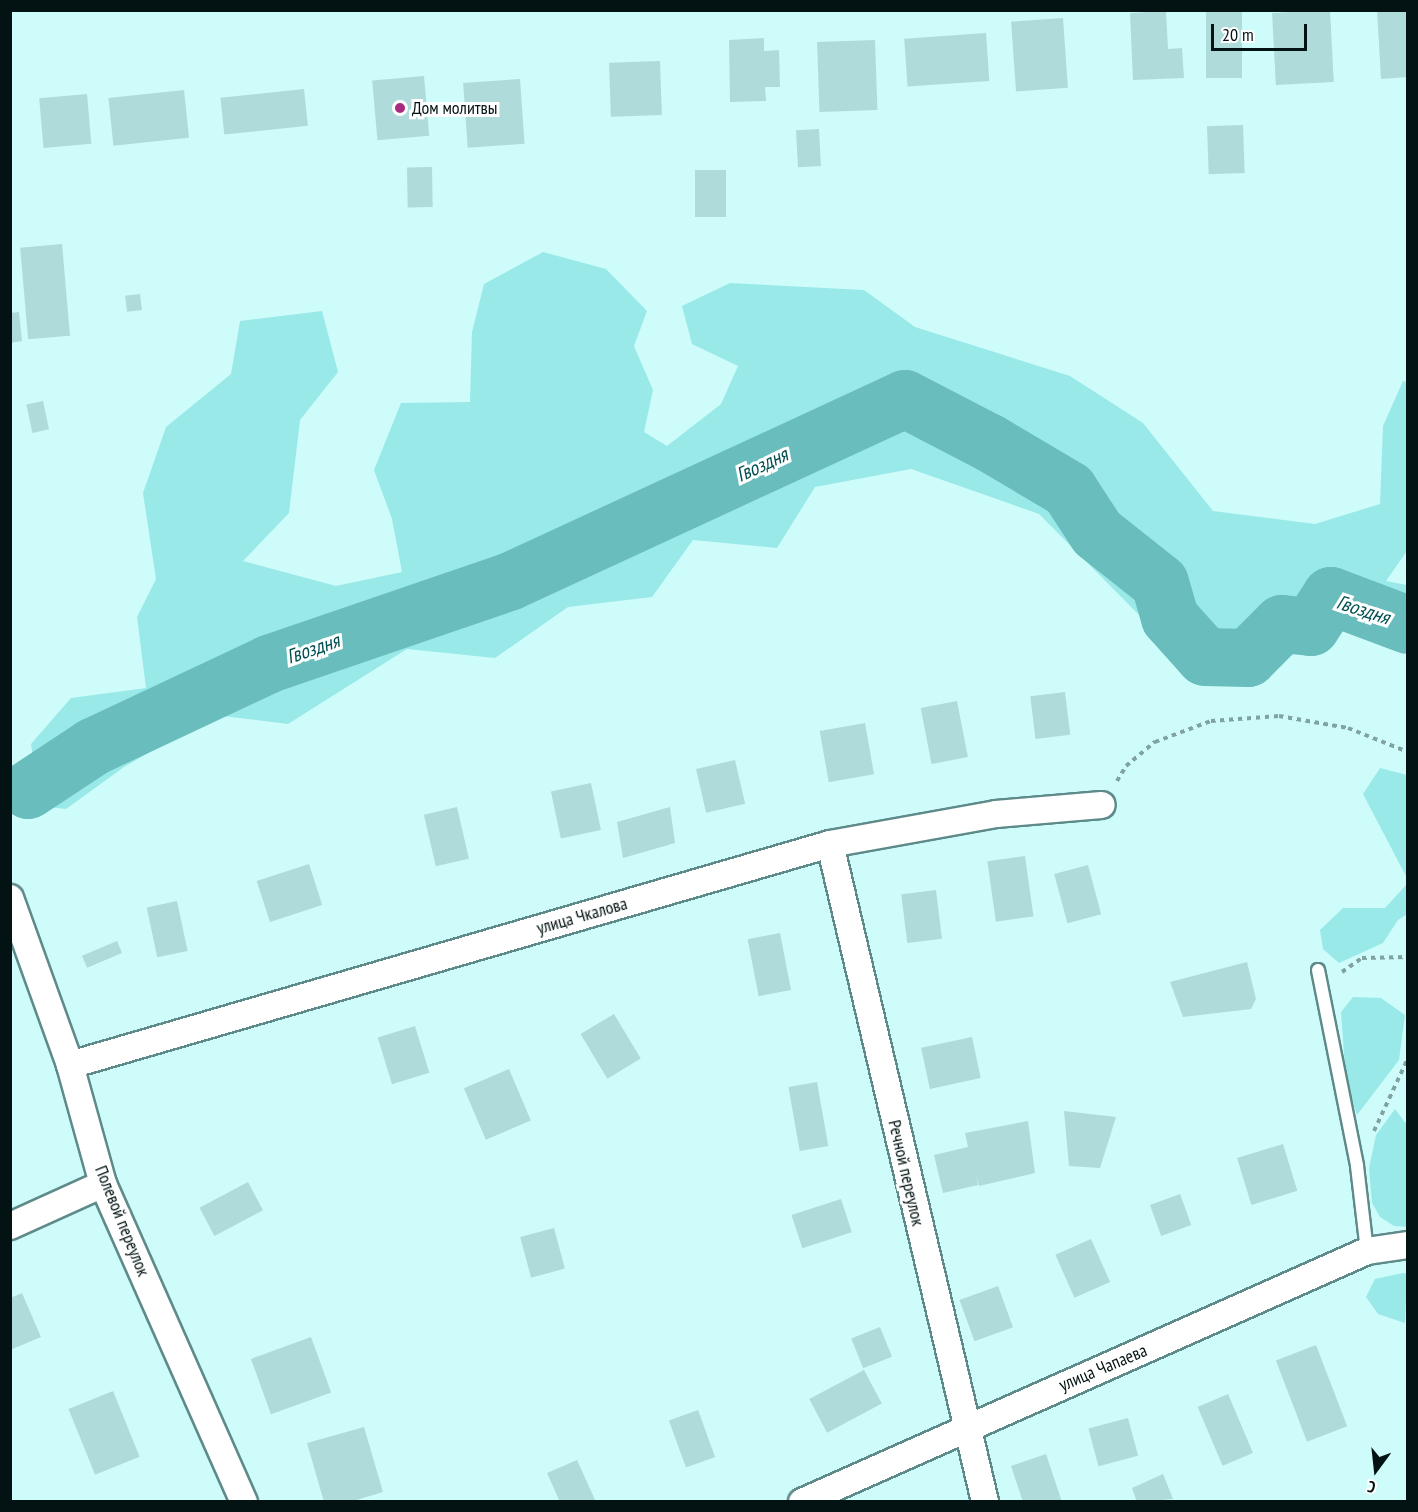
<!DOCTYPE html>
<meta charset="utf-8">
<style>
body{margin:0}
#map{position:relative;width:1418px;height:1512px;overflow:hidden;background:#cefcfb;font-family:"PT Sans Narrow",sans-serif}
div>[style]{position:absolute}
.green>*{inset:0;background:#99e9e8}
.river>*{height:58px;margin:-29px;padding:0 29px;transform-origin:29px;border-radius:29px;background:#69bdbc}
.building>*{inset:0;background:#afdcdb;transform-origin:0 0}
.path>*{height:4px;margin-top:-2px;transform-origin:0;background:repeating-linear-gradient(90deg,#80a3a2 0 4.5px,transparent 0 9px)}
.roads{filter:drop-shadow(2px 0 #5f8a8a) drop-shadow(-2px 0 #5f8a8a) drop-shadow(0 2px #5f8a8a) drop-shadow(0 -2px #5f8a8a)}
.lane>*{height:12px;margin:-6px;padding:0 6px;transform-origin:6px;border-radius:6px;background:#fff}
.street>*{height:26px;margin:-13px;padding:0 13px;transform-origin:13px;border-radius:13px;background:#fff}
.dots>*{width:16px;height:16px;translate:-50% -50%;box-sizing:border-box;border:3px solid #fff;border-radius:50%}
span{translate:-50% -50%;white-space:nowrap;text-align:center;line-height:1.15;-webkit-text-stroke:6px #fff;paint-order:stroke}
.poi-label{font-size:18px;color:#031212}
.left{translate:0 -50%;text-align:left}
.street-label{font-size:18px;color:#031212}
.water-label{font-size:20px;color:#004f50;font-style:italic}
.frame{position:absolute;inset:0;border:12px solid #031212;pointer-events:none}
.north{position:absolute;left:1346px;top:1440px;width:60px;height:60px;-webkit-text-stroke:4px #fff;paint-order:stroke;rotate:195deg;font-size:16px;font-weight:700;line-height:24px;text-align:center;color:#031212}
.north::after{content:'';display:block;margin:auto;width:21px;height:27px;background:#031212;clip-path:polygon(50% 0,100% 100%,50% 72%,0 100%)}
.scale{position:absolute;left:1211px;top:24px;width:96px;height:27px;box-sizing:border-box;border:3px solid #031212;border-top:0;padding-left:8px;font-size:18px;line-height:21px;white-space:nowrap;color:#031212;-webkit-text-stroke:4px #fff;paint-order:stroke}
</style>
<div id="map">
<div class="green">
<i style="clip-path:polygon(543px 252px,606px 269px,647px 311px,634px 346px,653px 390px,644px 432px,667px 446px,721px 404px,738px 366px,692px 344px,682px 306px,730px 283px,864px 290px,915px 327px,1070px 376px,1143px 423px,1213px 511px,1315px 524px,1380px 504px,1383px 426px,1403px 381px,1407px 382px,1407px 551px,1386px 581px,1407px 585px,1407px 643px,1393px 627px,1341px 610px,1238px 684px,1163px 639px,1039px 514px,911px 469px,815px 487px,777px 548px,693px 540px,652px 597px,568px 607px,495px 658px,407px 649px,288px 724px,214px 715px,124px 767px,66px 809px,40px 806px,31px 744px,71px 698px,146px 688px,137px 617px,156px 579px,143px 493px,166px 427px,231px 374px,240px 321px,322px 311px,338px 372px,300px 420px,289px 513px,243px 561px,336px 586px,402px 572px,392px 519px,374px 470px,401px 403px,470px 402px,472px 332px,484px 284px)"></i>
<i style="clip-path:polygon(1380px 768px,1407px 775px,1407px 878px,1363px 794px)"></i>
<i style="clip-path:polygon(1407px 884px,1407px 914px,1398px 920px,1383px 943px,1339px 963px,1323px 949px,1320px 930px,1343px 908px,1385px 908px)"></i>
<i style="clip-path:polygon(1353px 997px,1381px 998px,1405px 1015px,1399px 1060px,1357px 1115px,1346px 1080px,1341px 1012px)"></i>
<i style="clip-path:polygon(1395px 1109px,1407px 1125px,1407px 1227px,1394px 1226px,1380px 1217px,1372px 1203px,1369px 1168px,1376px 1135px)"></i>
<i style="clip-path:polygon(1403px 1273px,1407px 1274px,1405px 1323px,1378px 1314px,1366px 1297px,1375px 1279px)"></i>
</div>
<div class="river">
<i style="left:28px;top:790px;width:78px;rotate:-33.5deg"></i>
<i style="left:93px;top:747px;width:195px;rotate:-25.2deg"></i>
<i style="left:269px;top:664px;width:254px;rotate:-18.9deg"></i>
<i style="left:509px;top:582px;width:436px;rotate:-24.8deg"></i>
<i style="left:905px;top:399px;width:96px;rotate:27.4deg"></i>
<i style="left:990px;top:443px;width:92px;rotate:30.7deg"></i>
<i style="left:1069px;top:490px;width:51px;rotate:56.9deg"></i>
<i style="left:1097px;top:533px;width:80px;rotate:38.4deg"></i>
<i style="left:1160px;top:583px;width:36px;rotate:74deg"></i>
<i style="left:1170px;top:618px;width:52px;rotate:48.1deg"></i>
<i style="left:1205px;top:657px;width:43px;rotate:1.3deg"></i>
<i style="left:1248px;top:658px;width:48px;rotate:-45deg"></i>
<i style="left:1282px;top:624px;width:29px;rotate:6deg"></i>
<i style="left:1311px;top:627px;width:37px;rotate:-57deg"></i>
<i style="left:1331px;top:596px;width:82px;rotate:20.6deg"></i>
</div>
<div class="building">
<i style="left:1206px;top:10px;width:36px;height:68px"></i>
<i style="left:1330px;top:10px;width:72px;height:58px;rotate:87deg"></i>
<i style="clip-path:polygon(1377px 10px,1408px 10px,1408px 77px,1381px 79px)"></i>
<i style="clip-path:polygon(1166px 11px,1168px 49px,1182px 48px,1184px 78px,1133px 80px,1130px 13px)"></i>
<i style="left:1063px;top:18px;width:70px;height:52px;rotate:86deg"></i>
<i style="left:986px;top:33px;width:48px;height:82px;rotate:86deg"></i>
<i style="clip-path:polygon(764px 38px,764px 51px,779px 50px,780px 87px,765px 87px,766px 101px,730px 102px,729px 40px)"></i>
<i style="left:875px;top:40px;width:70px;height:58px;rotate:88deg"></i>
<i style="left:660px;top:61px;width:54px;height:51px;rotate:88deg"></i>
<i style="left:424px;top:76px;width:60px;height:52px;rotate:85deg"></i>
<i style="left:520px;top:79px;width:65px;height:57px;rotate:86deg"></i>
<i style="left:304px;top:89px;width:37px;height:84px;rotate:84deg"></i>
<i style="left:184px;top:90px;width:48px;height:76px;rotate:84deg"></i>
<i style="left:87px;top:94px;width:50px;height:48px;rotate:85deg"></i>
<i style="left:1243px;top:125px;width:48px;height:36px;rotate:88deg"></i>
<i style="left:819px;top:129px;width:37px;height:23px;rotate:87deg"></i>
<i style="left:432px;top:167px;width:40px;height:25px;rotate:89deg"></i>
<i style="left:695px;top:170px;width:31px;height:47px"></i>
<i style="left:62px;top:244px;width:92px;height:42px;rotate:85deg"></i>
<i style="left:140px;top:294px;width:16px;height:15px;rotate:83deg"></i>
<i style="clip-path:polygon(19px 312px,22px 341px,10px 343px,10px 313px)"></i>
<i style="left:43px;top:401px;width:29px;height:17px;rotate:78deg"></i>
<i style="left:1065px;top:692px;width:43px;height:35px;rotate:83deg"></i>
<i style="left:957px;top:701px;width:57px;height:37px;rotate:79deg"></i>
<i style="left:865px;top:723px;width:52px;height:46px;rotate:80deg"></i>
<i style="left:735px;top:760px;width:45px;height:40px;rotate:77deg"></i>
<i style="left:591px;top:783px;width:48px;height:41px;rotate:78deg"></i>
<i style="left:457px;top:807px;width:53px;height:34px;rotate:77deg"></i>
<i style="clip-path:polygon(670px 807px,675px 843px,623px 858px,617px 822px)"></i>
<i style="left:1025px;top:856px;width:61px;height:38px;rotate:82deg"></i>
<i style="left:309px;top:864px;width:43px;height:55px;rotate:72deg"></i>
<i style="left:1088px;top:865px;width:51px;height:35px;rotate:75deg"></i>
<i style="left:936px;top:890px;width:49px;height:35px;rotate:83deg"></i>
<i style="left:177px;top:901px;width:51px;height:31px;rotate:78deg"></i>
<i style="left:780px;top:933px;width:58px;height:33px;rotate:79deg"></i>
<i style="left:117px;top:941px;width:13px;height:38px;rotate:67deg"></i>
<i style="clip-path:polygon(1247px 962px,1256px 999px,1251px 1009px,1183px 1017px,1170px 982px)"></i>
<i style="left:614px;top:1014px;width:52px;height:39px;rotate:59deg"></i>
<i style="left:415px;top:1026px;width:49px;height:39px;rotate:73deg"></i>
<i style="left:972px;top:1037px;width:42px;height:52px;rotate:78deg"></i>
<i style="left:509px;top:1069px;width:56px;height:49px;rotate:67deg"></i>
<i style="left:817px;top:1082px;width:65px;height:29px;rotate:80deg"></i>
<i style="clip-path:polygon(1064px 1111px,1116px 1117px,1100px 1168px,1069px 1166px)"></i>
<i style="clip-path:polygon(1028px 1121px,1035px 1173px,979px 1186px,976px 1175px,978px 1185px,943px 1193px,934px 1155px,968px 1147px,965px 1133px)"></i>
<i style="left:1283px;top:1144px;width:49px;height:48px;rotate:73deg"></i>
<i style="left:248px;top:1182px;width:32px;height:55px;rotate:62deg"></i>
<i style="left:1180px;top:1194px;width:33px;height:32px;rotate:70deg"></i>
<i style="left:841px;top:1199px;width:35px;height:52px;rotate:72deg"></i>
<i style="left:554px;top:1228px;width:42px;height:35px;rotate:75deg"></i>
<i style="left:1091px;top:1239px;width:47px;height:39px;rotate:66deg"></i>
<i style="left:998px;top:1286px;width:44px;height:41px;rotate:70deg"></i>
<i style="clip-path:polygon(22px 1293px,41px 1337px,10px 1350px,10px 1298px)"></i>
<i style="left:880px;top:1327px;width:32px;height:31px;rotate:68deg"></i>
<i style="left:311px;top:1337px;width:59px;height:64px;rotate:70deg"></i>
<i style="left:1316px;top:1345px;width:87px;height:43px;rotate:69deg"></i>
<i style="left:864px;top:1370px;width:38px;height:62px;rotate:62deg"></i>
<i style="left:113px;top:1391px;width:71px;height:48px;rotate:68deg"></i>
<i style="left:1228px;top:1394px;width:64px;height:33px;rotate:67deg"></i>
<i style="left:698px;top:1410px;width:50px;height:31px;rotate:70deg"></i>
<i style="left:1128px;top:1418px;width:39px;height:41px;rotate:75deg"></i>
<i style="clip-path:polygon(364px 1427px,383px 1492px,350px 1502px,324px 1502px,307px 1443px)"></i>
<i style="clip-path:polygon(1046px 1454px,1062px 1502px,1023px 1502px,1011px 1466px)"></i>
<i style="clip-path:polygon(577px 1460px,596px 1502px,560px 1502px,547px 1473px)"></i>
<i style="clip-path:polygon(1163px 1474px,1173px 1499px,1137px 1502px,1132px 1488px)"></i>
</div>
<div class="path">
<i style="left:1117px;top:781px;width:17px;rotate:-59deg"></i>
<i style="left:1126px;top:766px;width:38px;rotate:-40deg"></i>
<i style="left:1155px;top:742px;width:60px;rotate:-20.6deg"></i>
<i style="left:1211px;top:721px;width:68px;rotate:-4.2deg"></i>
<i style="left:1279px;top:716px;width:70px;rotate:9.9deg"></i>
<i style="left:1348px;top:728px;width:65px;rotate:21.8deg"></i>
<i style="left:1342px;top:972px;width:24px;rotate:-35deg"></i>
<i style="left:1362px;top:958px;width:46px;rotate:-1.2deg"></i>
<i style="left:1374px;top:1131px;width:81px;rotate:-65deg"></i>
</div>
<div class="roads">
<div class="lane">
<i style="left:1318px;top:970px;width:200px;rotate:78.7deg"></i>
<i style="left:1357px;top:1166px;width:86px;rotate:83.3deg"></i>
</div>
<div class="street">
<i style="left:830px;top:844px;width:676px;rotate:76.74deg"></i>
<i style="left:10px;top:898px;width:177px;rotate:70.2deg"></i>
<i style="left:70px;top:1065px;width:123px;rotate:74.5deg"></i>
<i style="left:103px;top:1184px;width:348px;rotate:66.1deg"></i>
<i style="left:70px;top:1065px;width:791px;rotate:-16.21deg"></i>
<i style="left:830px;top:844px;width:169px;rotate:-10.2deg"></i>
<i style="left:996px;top:814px;width:106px;rotate:-4.9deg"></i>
<i style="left:10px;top:1226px;width:102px;rotate:-24.3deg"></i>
<i style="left:802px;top:1502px;width:618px;rotate:-23.95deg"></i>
<i style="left:1367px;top:1251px;width:41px;rotate:-8.3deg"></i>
</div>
</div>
<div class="dots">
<i style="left:400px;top:108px;background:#a82b7d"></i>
</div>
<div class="poi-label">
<span class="left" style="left:412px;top:108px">Дом молитвы</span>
</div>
<div class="street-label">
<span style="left:582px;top:916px;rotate:-16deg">улица Чкалова</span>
<span style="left:906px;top:1173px;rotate:77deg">Речной переулок</span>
<span style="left:122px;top:1221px;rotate:68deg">Полевой переулок</span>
<span style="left:1103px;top:1368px;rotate:-23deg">улица Чапаева</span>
</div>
<div class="water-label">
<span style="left:762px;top:465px;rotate:-25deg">Гвоздня</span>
<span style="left:1363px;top:610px;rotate:18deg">Гвоздня</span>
<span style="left:313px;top:649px;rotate:-19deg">Гвоздня</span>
</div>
<div class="frame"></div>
<div class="north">С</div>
<div class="scale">20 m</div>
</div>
